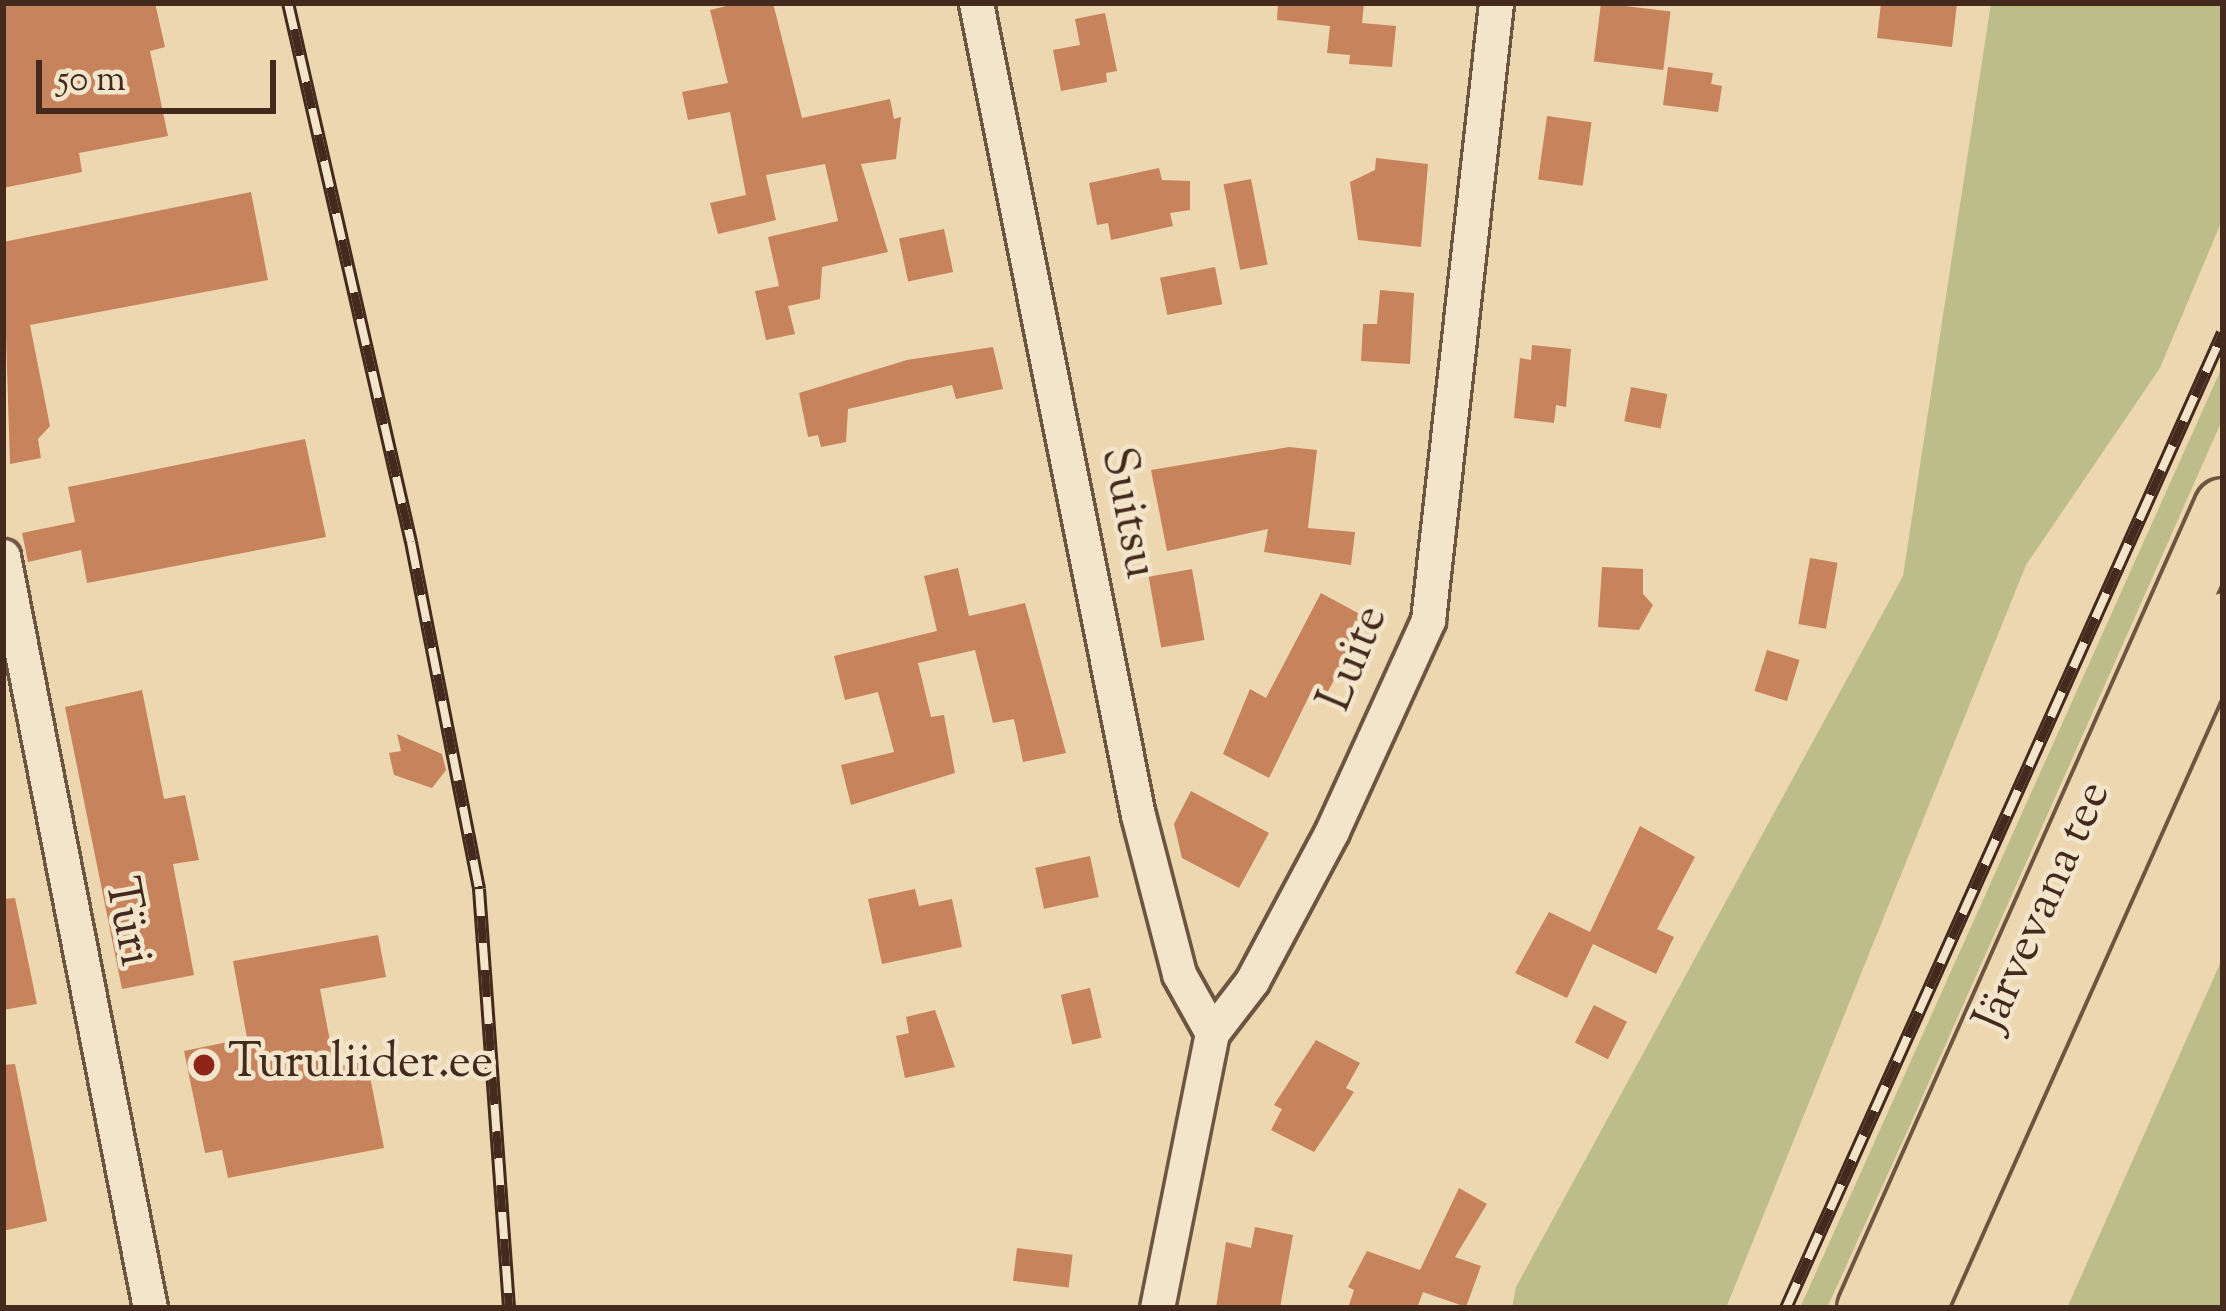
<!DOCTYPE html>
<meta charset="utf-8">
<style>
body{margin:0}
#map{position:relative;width:2226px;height:1311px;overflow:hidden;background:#edd7b1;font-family:"Sorts Mill Goudy",serif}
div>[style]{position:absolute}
.green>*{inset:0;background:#bcbd89}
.building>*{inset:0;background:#c7835b;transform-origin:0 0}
.roads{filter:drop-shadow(3px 0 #6e5542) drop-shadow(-3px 0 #6e5542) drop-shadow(0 3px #6e5542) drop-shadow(0 -3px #6e5542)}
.minor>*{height:33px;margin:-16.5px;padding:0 16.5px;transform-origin:16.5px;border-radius:16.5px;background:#f3e5cc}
.trunk>*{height:57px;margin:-28.5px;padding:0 28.5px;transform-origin:28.5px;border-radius:28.5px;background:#edd7b1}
.rail>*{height:14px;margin-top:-7px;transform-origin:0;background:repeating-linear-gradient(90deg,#f3e5cc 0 27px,#432a1d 0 54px);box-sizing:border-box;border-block:3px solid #432a1d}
.dots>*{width:33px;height:33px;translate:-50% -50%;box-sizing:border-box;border:6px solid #f3e5cc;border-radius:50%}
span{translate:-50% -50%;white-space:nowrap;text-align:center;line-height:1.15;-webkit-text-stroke:9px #f3e5cc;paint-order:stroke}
.street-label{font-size:48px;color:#432a1d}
.poi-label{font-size:48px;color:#432a1d}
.left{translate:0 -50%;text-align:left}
.frame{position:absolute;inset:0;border:6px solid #432a1d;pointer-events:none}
.scale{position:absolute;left:36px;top:60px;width:240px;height:54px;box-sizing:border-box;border:6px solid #432a1d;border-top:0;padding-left:15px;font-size:36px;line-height:42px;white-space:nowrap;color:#432a1d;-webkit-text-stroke:9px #f3e5cc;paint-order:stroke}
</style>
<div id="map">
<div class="green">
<i style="clip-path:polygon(1991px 3px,2223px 3px,2223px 218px,2160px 368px,2026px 565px,1726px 1308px,1512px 1308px,1516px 1287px,1903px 576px)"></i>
<i style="clip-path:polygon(2223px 365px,2223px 418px,1906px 1134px,1827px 1308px,1800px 1308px)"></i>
<i style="clip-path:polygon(2223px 957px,2223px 1308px,2067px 1308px)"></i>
</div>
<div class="building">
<i style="clip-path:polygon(3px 3px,155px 3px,165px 47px,150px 51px,168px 136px,79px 153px,82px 172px,3px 188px)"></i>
<i style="clip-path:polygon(739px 3px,773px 3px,802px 118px,890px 99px,894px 119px,901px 117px,896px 159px,861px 164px,888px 252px,822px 267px,820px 299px,788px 306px,795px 334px,766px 340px,755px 291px,779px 286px,768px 237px,838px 221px,825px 164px,766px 175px,776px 220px,718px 234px,710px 203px,746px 195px,730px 112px,688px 120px,682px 92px,728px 83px,710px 10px)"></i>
<i style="clip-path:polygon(1278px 3px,1364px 3px,1362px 23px,1396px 26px,1392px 67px,1349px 64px,1350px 55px,1327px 53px,1330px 26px,1277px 20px)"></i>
<i style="left:1601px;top:3px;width:70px;height:59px;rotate:7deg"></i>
<i style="clip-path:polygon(1881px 3px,1957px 3px,1952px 47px,1877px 38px)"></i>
<i style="clip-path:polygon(1105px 13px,1117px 71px,1106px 73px,1107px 82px,1061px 91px,1053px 50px,1080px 45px,1075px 19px)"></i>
<i style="clip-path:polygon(1668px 67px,1713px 73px,1711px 84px,1722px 86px,1718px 112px,1663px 105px)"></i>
<i style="left:1547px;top:116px;width:45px;height:64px;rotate:8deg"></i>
<i style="clip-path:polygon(1376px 158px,1428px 164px,1421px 247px,1358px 240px,1350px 182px,1375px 170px)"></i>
<i style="clip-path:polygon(1159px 168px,1162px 180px,1190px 181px,1190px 210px,1170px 213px,1173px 226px,1111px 240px,1108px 223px,1097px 225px,1089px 183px)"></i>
<i style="left:1251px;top:179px;width:87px;height:28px;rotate:79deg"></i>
<i style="clip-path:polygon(251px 192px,268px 280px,30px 325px,50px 426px,38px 439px,41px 458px,10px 464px,3px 242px)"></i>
<i style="left:944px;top:229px;width:44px;height:46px;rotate:78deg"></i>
<i style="left:1215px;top:267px;width:38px;height:56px;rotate:79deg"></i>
<i style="clip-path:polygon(1380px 290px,1414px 293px,1410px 364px,1361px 361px,1363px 324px,1377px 324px)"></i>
<i style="clip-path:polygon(1532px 345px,1571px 349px,1566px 407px,1556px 405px,1554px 423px,1514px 418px,1520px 358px,1531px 360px)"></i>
<i style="clip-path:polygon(993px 347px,1003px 389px,956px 399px,952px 385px,848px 409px,846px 442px,821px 447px,818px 435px,808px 437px,799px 393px,907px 360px)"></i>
<i style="left:1631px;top:387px;width:37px;height:35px;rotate:11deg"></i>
<i style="clip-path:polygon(305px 439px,326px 537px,87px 583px,81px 550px,28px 562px,22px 533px,75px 522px,68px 487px)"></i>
<i style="clip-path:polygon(1289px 447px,1317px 450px,1308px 528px,1355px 532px,1351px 565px,1264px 552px,1268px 529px,1167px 551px,1151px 470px)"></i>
<i style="left:1810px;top:558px;width:28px;height:67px;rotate:10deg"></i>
<i style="clip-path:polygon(1602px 567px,1643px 569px,1643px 594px,1653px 605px,1639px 630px,1598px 627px)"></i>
<i style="clip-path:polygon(958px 568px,969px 616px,1025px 603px,1066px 753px,1023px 762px,1014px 719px,993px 723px,975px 650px,918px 663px,931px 717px,944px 715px,955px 773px,851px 805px,841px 765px,894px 752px,878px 692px,845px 700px,834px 656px,937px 631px,924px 576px)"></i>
<i style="left:1192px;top:569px;width:72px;height:44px;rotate:80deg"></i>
<i style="clip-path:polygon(1321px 593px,1367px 618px,1326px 695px,1313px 688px,1269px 778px,1223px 754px,1250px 689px,1266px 698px)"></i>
<i style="left:1767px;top:650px;width:34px;height:43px;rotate:17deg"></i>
<i style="clip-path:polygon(142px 690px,164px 799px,185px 795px,199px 860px,173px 864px,194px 975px,122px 989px,65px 707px)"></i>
<i style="clip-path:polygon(397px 734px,442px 754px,446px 770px,432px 788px,394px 775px,389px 753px,401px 751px)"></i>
<i style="clip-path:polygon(1191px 791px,1269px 833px,1239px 888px,1182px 858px,1174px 824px)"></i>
<i style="clip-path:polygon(1640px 826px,1695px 857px,1657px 929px,1674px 937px,1656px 974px,1593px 944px,1567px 998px,1515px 973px,1549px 912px,1590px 932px)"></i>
<i style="left:1090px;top:856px;width:42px;height:56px;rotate:78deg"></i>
<i style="clip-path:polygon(915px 889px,919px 906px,952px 899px,962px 947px,882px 964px,868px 899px)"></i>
<i style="clip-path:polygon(15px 898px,37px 1004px,3px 1010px,3px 899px)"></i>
<i style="clip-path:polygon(378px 935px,386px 977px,320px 989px,335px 1067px,367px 1061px,384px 1148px,228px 1178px,222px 1150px,205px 1153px,184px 1051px,247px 1038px,233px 961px)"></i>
<i style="left:1090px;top:988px;width:51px;height:30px;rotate:77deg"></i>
<i style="left:1594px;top:1005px;width:37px;height:42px;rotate:27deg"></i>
<i style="clip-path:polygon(935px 1010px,955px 1067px,905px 1078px,896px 1036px,909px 1033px,906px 1017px)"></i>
<i style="clip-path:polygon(1316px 1040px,1360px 1063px,1346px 1088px,1354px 1092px,1314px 1152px,1271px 1130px,1282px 1109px,1274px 1105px)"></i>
<i style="clip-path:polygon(15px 1064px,47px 1221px,3px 1231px,3px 1065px)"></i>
<i style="clip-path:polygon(1459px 1188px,1487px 1204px,1455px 1257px,1481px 1266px,1466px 1307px,1423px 1292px,1417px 1308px,1348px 1308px,1354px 1290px,1348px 1287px,1367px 1251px,1420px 1270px)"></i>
<i style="clip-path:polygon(1255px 1227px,1293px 1235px,1280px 1308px,1216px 1308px,1226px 1242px,1251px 1248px)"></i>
<i style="left:1017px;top:1248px;width:56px;height:33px;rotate:7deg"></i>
</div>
<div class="roads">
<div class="minor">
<i style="left:976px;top:3px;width:828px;rotate:78.72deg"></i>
<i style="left:1138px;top:815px;width:164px;rotate:75.5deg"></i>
<i style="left:1179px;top:974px;width:68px;rotate:60.8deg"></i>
<i style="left:3px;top:556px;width:766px;rotate:78.94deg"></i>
<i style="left:1157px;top:1308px;width:280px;rotate:-78.7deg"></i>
<i style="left:1212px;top:1033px;width:66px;rotate:-52.4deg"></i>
<i style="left:1252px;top:981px;width:170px;rotate:-61.9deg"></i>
<i style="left:1332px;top:831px;width:232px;rotate:-65.5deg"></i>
<i style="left:1428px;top:620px;width:621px;rotate:-83.71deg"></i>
</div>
<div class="trunk">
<i style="left:1866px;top:1308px;width:877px;rotate:-65.98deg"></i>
<i style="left:1916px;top:1308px;width:752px;rotate:-65.92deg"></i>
</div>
</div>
<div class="rail">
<i style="left:288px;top:3px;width:553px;rotate:77.15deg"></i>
<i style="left:411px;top:542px;width:354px;rotate:78.9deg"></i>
<i style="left:479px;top:889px;width:420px;rotate:85.9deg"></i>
<i style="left:1786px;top:1308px;width:1068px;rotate:-65.86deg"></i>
</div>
<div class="dots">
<i style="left:204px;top:1065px;background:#8f2418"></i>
</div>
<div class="street-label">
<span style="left:1127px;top:513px;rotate:79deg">Suitsu</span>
<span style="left:1355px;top:659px;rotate:-68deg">Luite</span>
<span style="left:2044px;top:907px;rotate:-66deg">Järvevana tee</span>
<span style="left:126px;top:922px;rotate:79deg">Türi</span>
</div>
<div class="poi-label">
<span class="left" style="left:228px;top:1065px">Turuliider.ee</span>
</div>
<div class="frame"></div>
<div class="scale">50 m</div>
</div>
